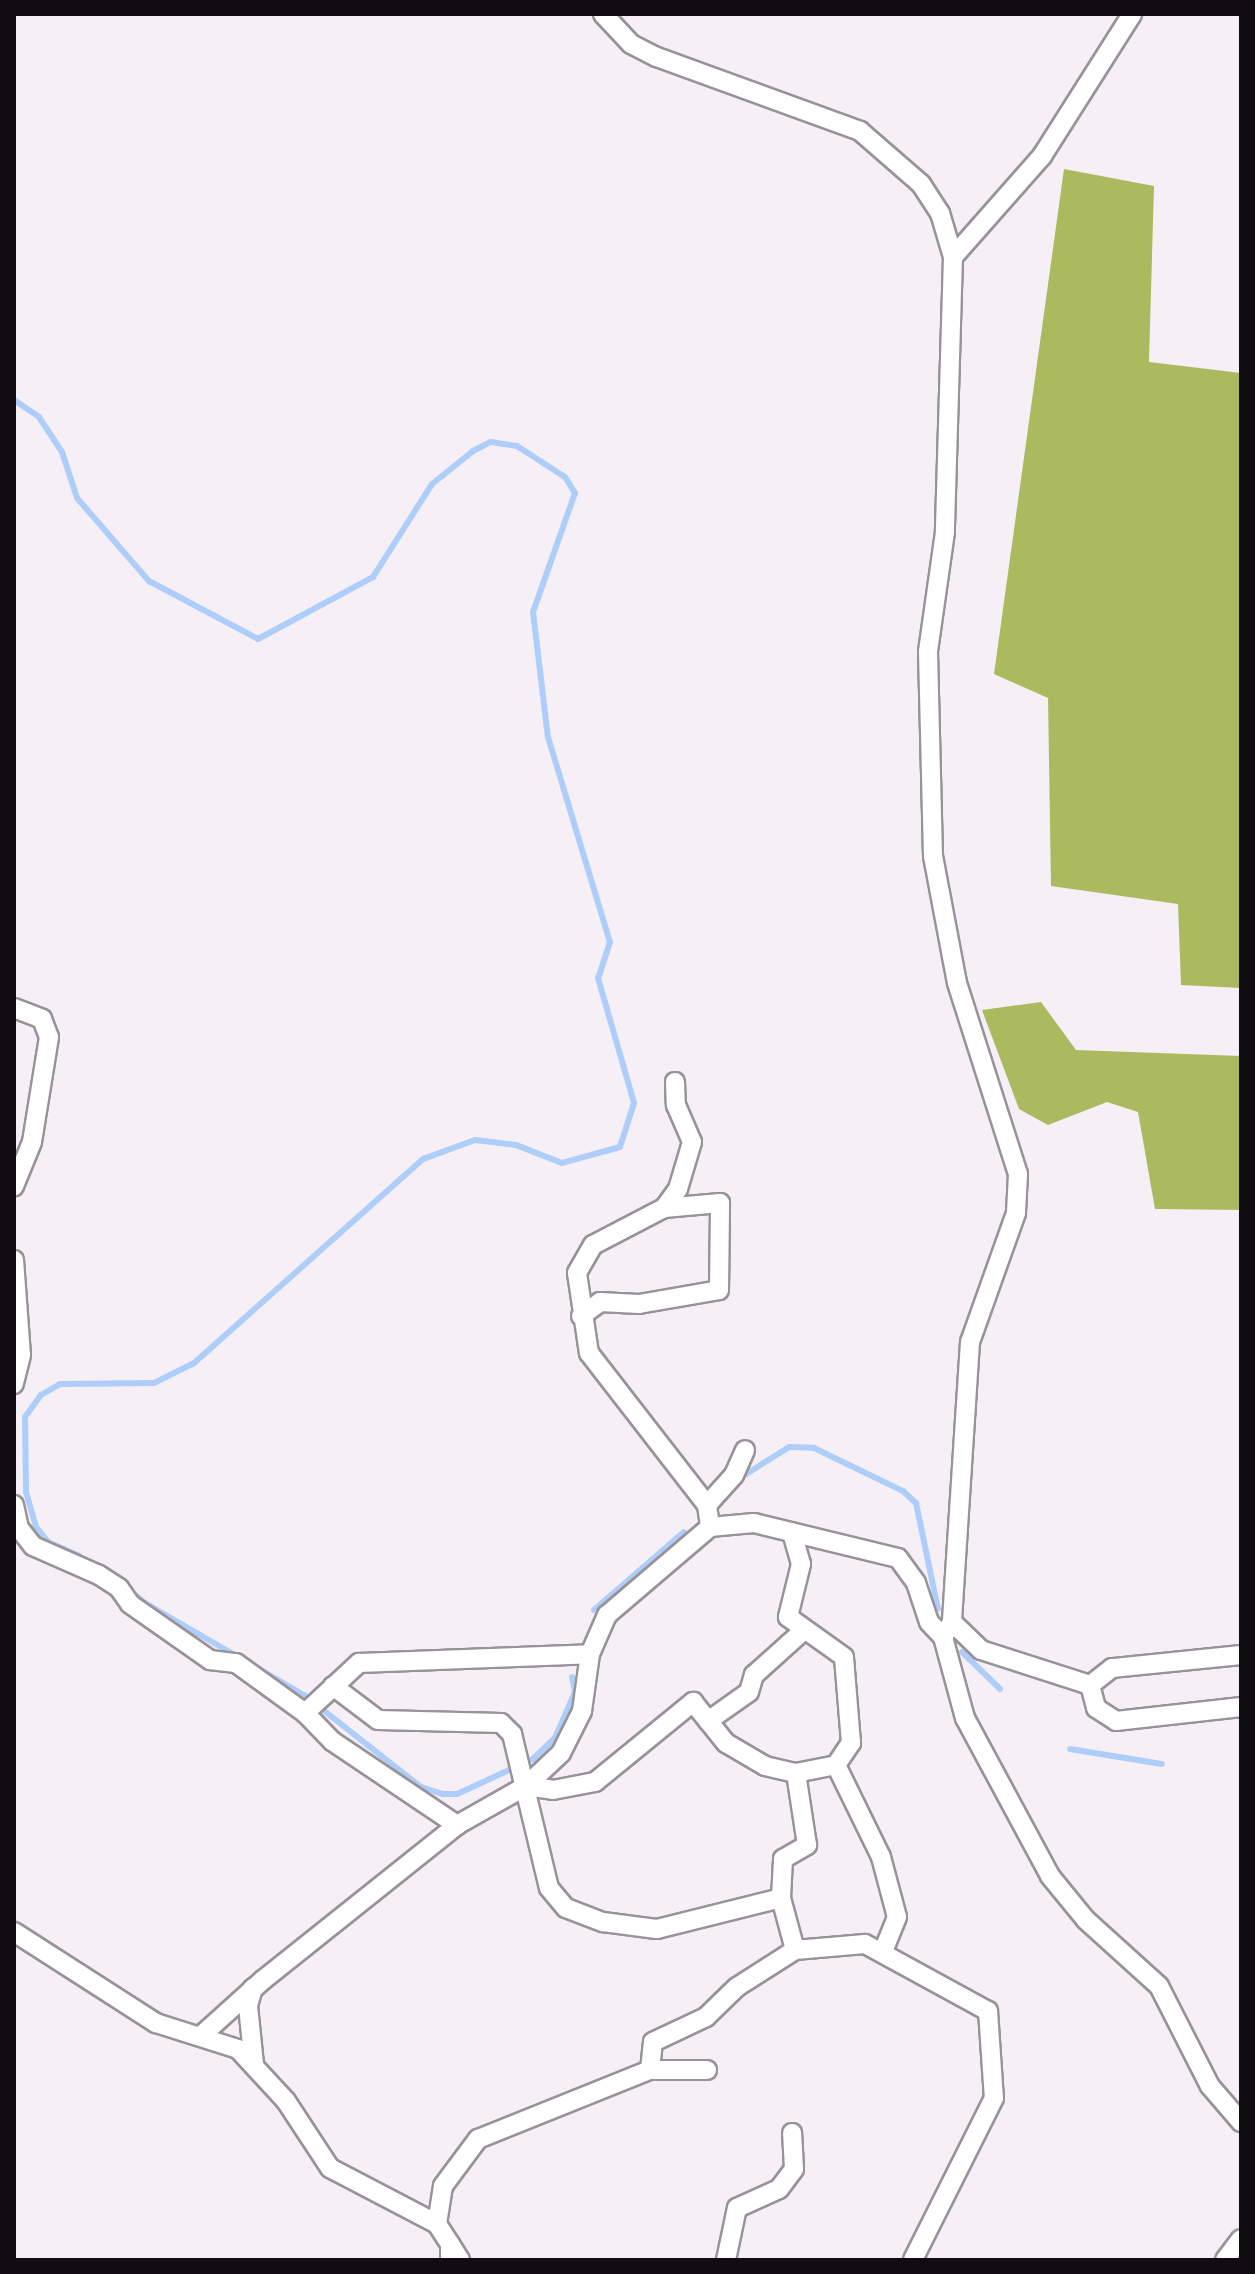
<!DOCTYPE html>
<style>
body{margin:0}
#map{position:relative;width:1255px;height:2274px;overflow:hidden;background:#f6eff6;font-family:"Public Sans",sans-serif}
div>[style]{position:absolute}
.forest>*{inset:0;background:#acba5f}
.stream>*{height:6px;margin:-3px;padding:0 3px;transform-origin:3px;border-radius:3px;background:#aecef9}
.roads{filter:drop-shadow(2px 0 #989299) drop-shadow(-2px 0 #989299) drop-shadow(0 2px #989299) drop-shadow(0 -2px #989299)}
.street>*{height:18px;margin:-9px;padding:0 9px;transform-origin:9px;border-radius:9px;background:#fff}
span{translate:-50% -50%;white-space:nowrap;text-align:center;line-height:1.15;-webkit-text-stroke:8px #fff;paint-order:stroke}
.frame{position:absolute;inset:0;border:16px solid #0f0d0f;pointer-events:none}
</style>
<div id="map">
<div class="forest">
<i style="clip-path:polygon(1064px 169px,1154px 186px,1149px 362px,1241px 373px,1241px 988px,1181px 985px,1178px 904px,1051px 886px,1048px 698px,994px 674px)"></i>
<i style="clip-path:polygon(1041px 1002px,1076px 1050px,1241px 1056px,1241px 1210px,1155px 1209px,1138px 1112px,1107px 1102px,1048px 1125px,1019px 1109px,982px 1010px)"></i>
</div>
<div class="stream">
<i style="left:14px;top:400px;width:30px;rotate:34deg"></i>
<i style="left:39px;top:417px;width:42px;rotate:56.7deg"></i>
<i style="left:62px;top:452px;width:48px;rotate:71.9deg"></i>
<i style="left:77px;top:498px;width:110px;rotate:49.1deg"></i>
<i style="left:149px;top:581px;width:123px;rotate:28deg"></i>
<i style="left:258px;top:639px;width:131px;rotate:-28.3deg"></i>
<i style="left:373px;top:577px;width:110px;rotate:-57.6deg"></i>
<i style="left:432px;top:484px;width:53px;rotate:-38.8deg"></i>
<i style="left:473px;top:451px;width:20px;rotate:-27deg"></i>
<i style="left:491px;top:442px;width:26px;rotate:9deg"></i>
<i style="left:517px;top:446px;width:57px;rotate:32.9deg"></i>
<i style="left:565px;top:477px;width:19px;rotate:58deg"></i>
<i style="left:575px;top:493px;width:126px;rotate:109.4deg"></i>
<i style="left:533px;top:612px;width:126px;rotate:83.2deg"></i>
<i style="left:548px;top:737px;width:214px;rotate:73.2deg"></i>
<i style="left:610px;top:942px;width:38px;rotate:108deg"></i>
<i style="left:598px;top:978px;width:130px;rotate:73.9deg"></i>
<i style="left:634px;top:1103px;width:46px;rotate:107.7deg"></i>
<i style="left:620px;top:1147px;width:60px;rotate:164.6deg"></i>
<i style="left:562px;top:1163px;width:49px;rotate:-158.6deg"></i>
<i style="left:516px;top:1145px;width:41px;rotate:-173deg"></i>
<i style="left:475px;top:1140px;width:55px;rotate:159.9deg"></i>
<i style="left:423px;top:1159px;width:307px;rotate:138.3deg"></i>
<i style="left:194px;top:1363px;width:45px;rotate:153.4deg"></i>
<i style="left:154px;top:1383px;width:94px;rotate:179.4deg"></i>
<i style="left:60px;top:1384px;width:22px;rotate:150deg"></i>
<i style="left:41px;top:1395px;width:27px;rotate:126deg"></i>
<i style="left:25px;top:1417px;width:75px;rotate:89.2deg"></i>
<i style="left:26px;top:1492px;width:36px;rotate:74deg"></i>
<i style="left:36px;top:1527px;width:19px;rotate:51deg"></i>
<i style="left:48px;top:1542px;width:34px;rotate:24deg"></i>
<i style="left:743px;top:1476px;width:54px;rotate:-32.2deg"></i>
<i style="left:789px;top:1447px;width:25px;rotate:2deg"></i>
<i style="left:814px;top:1448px;width:99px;rotate:25.8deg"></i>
<i style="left:903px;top:1491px;width:18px;rotate:43deg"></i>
<i style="left:916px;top:1503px;width:108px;rotate:78.3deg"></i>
<i style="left:103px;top:1568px;width:55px;rotate:39.8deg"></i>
<i style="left:145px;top:1603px;width:184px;rotate:30.1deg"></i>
<i style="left:304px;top:1695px;width:149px;rotate:38.2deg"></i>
<i style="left:421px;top:1787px;width:23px;rotate:18deg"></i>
<i style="left:443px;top:1794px;width:14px"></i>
<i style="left:457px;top:1794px;width:84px;rotate:-24.7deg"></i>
<i style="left:533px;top:1759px;width:30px;rotate:-44deg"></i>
<i style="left:555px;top:1738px;width:50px;rotate:-66.5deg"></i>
<i style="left:575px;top:1692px;width:15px;rotate:-101deg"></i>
<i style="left:594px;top:1610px;width:119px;rotate:-40.9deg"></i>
<i style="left:962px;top:1652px;width:53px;rotate:44.2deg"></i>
<i style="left:1070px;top:1749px;width:93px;rotate:9.3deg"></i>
</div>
<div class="roads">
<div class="street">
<i style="left:603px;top:14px;width:41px;rotate:47deg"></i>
<i style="left:631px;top:44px;width:29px;rotate:27deg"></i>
<i style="left:657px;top:57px;width:216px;rotate:20deg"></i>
<i style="left:860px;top:131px;width:81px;rotate:41deg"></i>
<i style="left:921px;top:184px;width:35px;rotate:57deg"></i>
<i style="left:940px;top:213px;width:46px;rotate:73.5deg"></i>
<i style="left:953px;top:257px;width:275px;rotate:91.7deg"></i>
<i style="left:945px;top:532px;width:121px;rotate:98.1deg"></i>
<i style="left:928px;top:652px;width:204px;rotate:88.6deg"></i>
<i style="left:933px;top:856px;width:129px;rotate:79.3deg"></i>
<i style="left:957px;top:983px;width:201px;rotate:72.3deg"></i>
<i style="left:1018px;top:1174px;width:39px;rotate:93deg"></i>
<i style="left:1016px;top:1213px;width:137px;rotate:109.6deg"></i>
<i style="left:970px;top:1342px;width:281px;rotate:93.7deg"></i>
<i style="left:952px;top:1622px;width:17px;rotate:121deg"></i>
<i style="left:953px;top:257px;width:135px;rotate:-48.6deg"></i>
<i style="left:1042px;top:156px;width:168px;rotate:-57.6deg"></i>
<i style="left:14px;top:1008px;width:30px;rotate:21deg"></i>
<i style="left:42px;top:1019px;width:19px;rotate:69deg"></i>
<i style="left:49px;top:1037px;width:106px;rotate:99.2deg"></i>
<i style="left:32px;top:1142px;width:48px;rotate:112.2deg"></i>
<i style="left:675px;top:1082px;width:23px;rotate:88deg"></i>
<i style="left:676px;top:1105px;width:40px;rotate:66.6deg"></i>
<i style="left:692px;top:1142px;width:49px;rotate:106.6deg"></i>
<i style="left:678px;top:1189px;width:24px;rotate:126deg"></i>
<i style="left:664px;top:1208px;width:80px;rotate:152.5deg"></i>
<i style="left:593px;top:1245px;width:32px;rotate:120deg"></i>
<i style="left:577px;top:1273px;width:81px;rotate:81.5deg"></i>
<i style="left:589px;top:1353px;width:192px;rotate:52.2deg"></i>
<i style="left:707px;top:1505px;width:22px;rotate:82deg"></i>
<i style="left:14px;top:1260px;width:95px;rotate:85.8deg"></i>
<i style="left:21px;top:1355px;width:30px;rotate:104deg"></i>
<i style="left:581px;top:1316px;width:24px;rotate:-36deg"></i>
<i style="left:600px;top:1302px;width:39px;rotate:3deg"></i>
<i style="left:639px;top:1304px;width:81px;rotate:-9.9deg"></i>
<i style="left:719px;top:1290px;width:87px;rotate:-89.3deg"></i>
<i style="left:720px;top:1203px;width:56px;rotate:174.9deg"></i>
<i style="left:14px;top:1505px;width:24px;rotate:78deg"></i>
<i style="left:19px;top:1528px;width:23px;rotate:52deg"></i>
<i style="left:33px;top:1546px;width:72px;rotate:23.7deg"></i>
<i style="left:99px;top:1575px;width:24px;rotate:33deg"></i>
<i style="left:119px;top:1588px;width:19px;rotate:55deg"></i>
<i style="left:130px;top:1604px;width:98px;rotate:35deg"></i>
<i style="left:210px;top:1660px;width:26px;rotate:7deg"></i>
<i style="left:236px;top:1663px;width:85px;rotate:35.9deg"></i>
<i style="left:305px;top:1713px;width:39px;rotate:46deg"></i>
<i style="left:332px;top:1741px;width:151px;rotate:33.9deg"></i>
<i style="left:707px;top:1505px;width:40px;rotate:-48deg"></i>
<i style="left:734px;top:1475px;width:27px;rotate:-66deg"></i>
<i style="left:952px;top:1622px;width:40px;rotate:44deg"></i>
<i style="left:981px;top:1650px;width:114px;rotate:17.8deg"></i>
<i style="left:1241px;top:1655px;width:130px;rotate:174.2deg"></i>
<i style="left:1112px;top:1668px;width:28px;rotate:142deg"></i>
<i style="left:1090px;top:1685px;width:24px;rotate:75deg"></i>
<i style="left:1096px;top:1708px;width:24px;rotate:33deg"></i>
<i style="left:1116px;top:1721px;width:126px;rotate:-6.4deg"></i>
<i style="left:333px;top:1686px;width:56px;rotate:37.1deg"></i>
<i style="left:378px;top:1720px;width:123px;rotate:1.4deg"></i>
<i style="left:501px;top:1723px;width:16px;rotate:45deg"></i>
<i style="left:512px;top:1734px;width:158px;rotate:76.5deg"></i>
<i style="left:549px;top:1888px;width:26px;rotate:50deg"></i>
<i style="left:566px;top:1908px;width:40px;rotate:21deg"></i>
<i style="left:603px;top:1922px;width:54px;rotate:7.4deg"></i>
<i style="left:657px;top:1929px;width:128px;rotate:-14deg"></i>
<i style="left:781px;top:1898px;width:54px;rotate:74.9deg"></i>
<i style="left:795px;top:1950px;width:70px;rotate:-4.9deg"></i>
<i style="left:865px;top:1944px;width:140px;rotate:28.6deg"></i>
<i style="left:988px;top:2011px;width:87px;rotate:86.1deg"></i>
<i style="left:994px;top:2098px;width:181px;rotate:116.6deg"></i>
<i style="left:305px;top:1713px;width:74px;rotate:-42.8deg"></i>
<i style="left:359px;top:1663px;width:231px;rotate:-2.2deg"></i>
<i style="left:708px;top:1721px;width:50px;rotate:-35.3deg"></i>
<i style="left:749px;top:1692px;width:18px;rotate:-74deg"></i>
<i style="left:754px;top:1675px;width:66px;rotate:-41.9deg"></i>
<i style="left:836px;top:1765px;width:102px;rotate:63.9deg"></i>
<i style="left:881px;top:1857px;width:62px;rotate:75.1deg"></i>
<i style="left:897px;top:1917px;width:37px;rotate:112deg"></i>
<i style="left:526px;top:1786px;width:27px;rotate:8deg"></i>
<i style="left:553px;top:1790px;width:43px;rotate:-10.8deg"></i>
<i style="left:595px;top:1782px;width:127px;rotate:-39.2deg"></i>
<i style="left:693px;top:1702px;width:53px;rotate:51.2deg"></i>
<i style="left:726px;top:1743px;width:45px;rotate:30.5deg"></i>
<i style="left:765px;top:1766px;width:32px;rotate:13deg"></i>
<i style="left:796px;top:1773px;width:41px;rotate:-11.3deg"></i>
<i style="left:836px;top:1765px;width:27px;rotate:-56deg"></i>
<i style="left:851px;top:1743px;width:86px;rotate:-94.7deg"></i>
<i style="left:844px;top:1657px;width:69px;rotate:-144.5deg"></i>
<i style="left:788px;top:1617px;width:55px;rotate:-76.2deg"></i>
<i style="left:801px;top:1564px;width:33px;rotate:-106deg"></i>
<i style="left:781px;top:1898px;width:39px;rotate:-87deg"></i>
<i style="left:783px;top:1859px;width:28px;rotate:-30deg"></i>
<i style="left:807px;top:1845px;width:73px;rotate:-98.7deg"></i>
<i style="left:14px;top:1932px;width:169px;rotate:32.7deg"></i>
<i style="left:156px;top:2023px;width:86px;rotate:17.6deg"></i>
<i style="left:238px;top:2049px;width:71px;rotate:47.3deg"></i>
<i style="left:286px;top:2101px;width:80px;rotate:56.7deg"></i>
<i style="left:330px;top:2168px;width:121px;rotate:27.6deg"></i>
<i style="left:437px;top:2224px;width:24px;rotate:57deg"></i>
<i style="left:253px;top:1988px;width:19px;rotate:106deg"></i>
<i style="left:248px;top:2006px;width:58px;rotate:84.1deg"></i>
<i style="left:203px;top:2034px;width:81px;rotate:-42deg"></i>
<i style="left:263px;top:1980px;width:248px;rotate:-38.6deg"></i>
<i style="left:457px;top:1825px;width:79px;rotate:-29.5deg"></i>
<i style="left:526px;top:1786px;width:48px;rotate:-43.3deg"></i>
<i style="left:561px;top:1753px;width:47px;rotate:-63.4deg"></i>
<i style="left:582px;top:1711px;width:58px;rotate:-82deg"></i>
<i style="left:590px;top:1654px;width:43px;rotate:-66.4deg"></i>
<i style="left:607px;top:1615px;width:135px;rotate:-40.5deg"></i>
<i style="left:710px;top:1527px;width:44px;rotate:-5.2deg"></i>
<i style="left:754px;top:1523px;width:148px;rotate:13.7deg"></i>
<i style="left:898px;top:1558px;width:31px;rotate:54deg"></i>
<i style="left:916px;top:1583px;width:41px;rotate:71.6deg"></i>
<i style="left:929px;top:1622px;width:21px;rotate:47deg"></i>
<i style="left:943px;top:1637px;width:84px;rotate:74.8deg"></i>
<i style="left:965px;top:1718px;width:179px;rotate:61.7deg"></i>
<i style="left:1050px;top:1876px;width:57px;rotate:50.7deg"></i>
<i style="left:1086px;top:1920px;width:98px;rotate:42.1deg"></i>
<i style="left:1159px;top:1986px;width:112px;rotate:63deg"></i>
<i style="left:1210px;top:2086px;width:48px;rotate:49.3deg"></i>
<i style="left:650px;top:2070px;width:57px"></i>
<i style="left:437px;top:2224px;width:38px;rotate:-81deg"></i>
<i style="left:443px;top:2186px;width:59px;rotate:-53.3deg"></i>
<i style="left:478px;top:2139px;width:185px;rotate:-21.9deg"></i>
<i style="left:650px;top:2070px;width:28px;rotate:-84deg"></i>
<i style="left:653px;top:2042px;width:59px;rotate:-25.3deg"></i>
<i style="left:706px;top:2017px;width:43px;rotate:-44.1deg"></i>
<i style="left:737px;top:1987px;width:69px;rotate:-32.5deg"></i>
<i style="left:450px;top:2260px;width:16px;rotate:-90deg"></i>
<i style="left:450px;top:2244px;width:19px;rotate:58deg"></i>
<i style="left:726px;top:2260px;width:53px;rotate:-78.1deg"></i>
<i style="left:737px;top:2208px;width:46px;rotate:-24.3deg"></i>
<i style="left:779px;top:2189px;width:25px;rotate:-53deg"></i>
<i style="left:794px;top:2169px;width:36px;rotate:-93deg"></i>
<i style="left:1225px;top:2260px;width:26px;rotate:-53deg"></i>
</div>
</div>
<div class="frame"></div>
</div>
